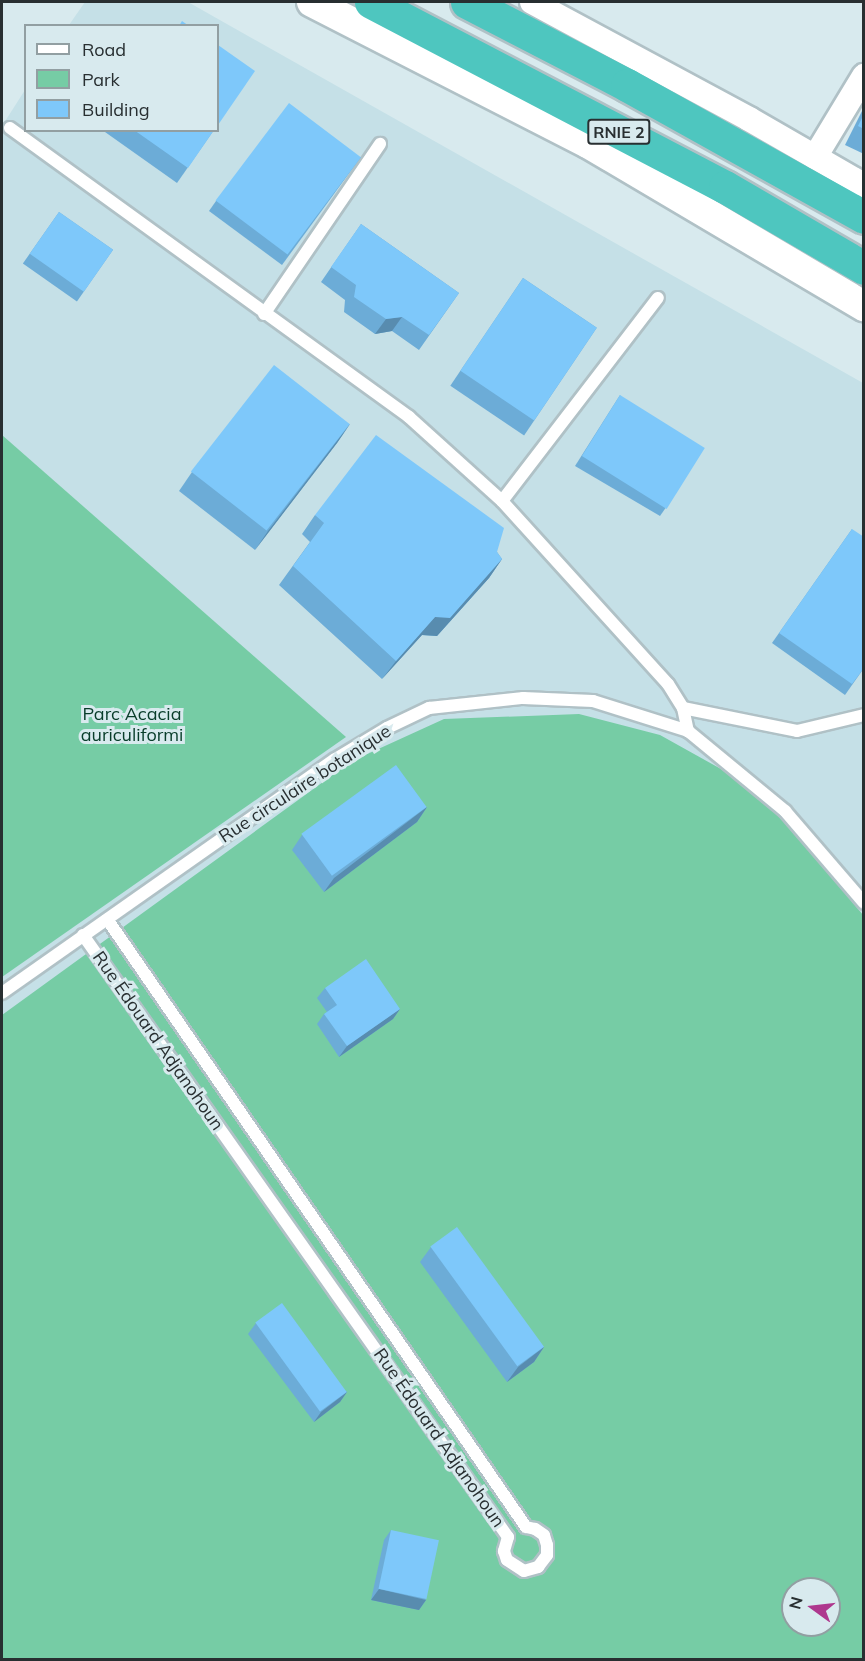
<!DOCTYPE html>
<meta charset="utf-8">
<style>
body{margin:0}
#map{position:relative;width:865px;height:1661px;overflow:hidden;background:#d8eaee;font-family:Mulish,sans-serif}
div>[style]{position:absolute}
.built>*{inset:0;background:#c5e0e7}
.green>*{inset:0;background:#76cca5}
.roads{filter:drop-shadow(2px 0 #b0c1c6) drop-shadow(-2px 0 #b0c1c6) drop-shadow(0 2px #b0c1c6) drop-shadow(0 -2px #b0c1c6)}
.service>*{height:12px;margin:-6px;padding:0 6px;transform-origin:6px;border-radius:6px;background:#fff}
.minor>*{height:24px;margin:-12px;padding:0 12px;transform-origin:12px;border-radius:12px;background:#fff}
.tertiary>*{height:30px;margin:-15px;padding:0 15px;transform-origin:15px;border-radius:15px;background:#fff}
.trunk>*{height:33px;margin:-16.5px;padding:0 16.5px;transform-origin:16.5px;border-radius:16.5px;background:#4ec6bf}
.wall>*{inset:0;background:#6cacd7;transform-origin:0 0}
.shaded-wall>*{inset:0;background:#588caf}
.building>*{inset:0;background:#7ec8fa;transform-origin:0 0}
span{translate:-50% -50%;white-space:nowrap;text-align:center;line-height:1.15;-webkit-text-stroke:6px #d8eaee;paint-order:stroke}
.shield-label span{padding:2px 4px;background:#d8eaee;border:2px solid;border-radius:4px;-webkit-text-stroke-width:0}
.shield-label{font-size:16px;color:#282f31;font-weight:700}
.park-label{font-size:18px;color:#083d2a}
.street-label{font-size:18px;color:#282f31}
.frame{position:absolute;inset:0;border:3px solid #282f31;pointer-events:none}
.legend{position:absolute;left:24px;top:24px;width:195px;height:108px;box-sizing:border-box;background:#d8eaee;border:2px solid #929fa2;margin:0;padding:8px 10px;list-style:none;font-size:18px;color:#282f31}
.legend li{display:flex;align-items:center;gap:12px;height:30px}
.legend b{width:30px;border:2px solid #929fa2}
.north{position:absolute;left:781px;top:1577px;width:60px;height:60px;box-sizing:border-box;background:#d8eaee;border:2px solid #929fa2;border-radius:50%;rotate:285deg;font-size:16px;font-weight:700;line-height:24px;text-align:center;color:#282f31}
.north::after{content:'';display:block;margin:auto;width:21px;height:27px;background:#ae388e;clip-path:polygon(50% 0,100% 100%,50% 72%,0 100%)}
</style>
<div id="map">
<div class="built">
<i style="clip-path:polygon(evenodd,85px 2px,188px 2px,863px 383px,863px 1659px,2px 1660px,2px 126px,25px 90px,26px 130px,218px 130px,218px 26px,69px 25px,85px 2px,793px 1589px,829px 1589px,829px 1625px,793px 1625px,793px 1589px)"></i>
</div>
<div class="green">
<i style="clip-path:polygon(2px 435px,346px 737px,2px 977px)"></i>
<i style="clip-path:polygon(evenodd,579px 714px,660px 735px,721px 769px,778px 811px,863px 915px,863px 1659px,2px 1659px,2px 1015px,352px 761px,444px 719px,579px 714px,793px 1589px,829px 1589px,829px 1625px,793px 1625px,793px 1589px)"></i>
</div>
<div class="roads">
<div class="service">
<i style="left:10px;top:128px;width:493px;rotate:35.9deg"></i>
<i style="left:409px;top:417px;width:125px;rotate:42.1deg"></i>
<i style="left:502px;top:501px;width:247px;rotate:47.8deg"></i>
<i style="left:668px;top:684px;width:28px;rotate:58deg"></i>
<i style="left:683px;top:708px;width:24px;rotate:78deg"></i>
<i style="left:264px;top:314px;width:206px;rotate:-55.7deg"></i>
<i style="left:502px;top:501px;width:256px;rotate:-52.5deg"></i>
<i style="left:683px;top:708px;width:116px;rotate:11.4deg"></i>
<i style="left:797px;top:731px;width:69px;rotate:-13.4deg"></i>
<i style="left:83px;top:935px;width:737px;rotate:54.78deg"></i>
<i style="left:508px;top:1537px;width:15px;rotate:106deg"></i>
<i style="left:504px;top:1551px;width:9px;rotate:72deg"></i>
<i style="left:507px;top:1560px;width:20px;rotate:33deg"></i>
<i style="left:524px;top:1571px;width:15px;rotate:-16deg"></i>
<i style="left:538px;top:1567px;width:15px;rotate:-53deg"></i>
<i style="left:547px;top:1555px;width:10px;rotate:-90deg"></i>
<i style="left:547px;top:1545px;width:10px;rotate:-107deg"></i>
<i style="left:544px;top:1535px;width:11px;rotate:-146deg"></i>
<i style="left:535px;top:1529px;width:9px;rotate:-167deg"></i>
<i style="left:526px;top:1527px;width:738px;rotate:-124.57deg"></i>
<i style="left:2px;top:993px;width:406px;rotate:-35.1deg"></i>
<i style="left:334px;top:760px;width:62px;rotate:-31.1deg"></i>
<i style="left:387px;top:728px;width:47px;rotate:-25.5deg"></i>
<i style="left:429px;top:708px;width:95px;rotate:-6.1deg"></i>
<i style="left:523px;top:698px;width:70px;rotate:2.5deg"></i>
<i style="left:593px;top:701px;width:100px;rotate:17.5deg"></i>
<i style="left:688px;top:731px;width:126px;rotate:39.5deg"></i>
<i style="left:785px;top:811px;width:121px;rotate:49.3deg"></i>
</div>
<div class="minor">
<i style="left:532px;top:2px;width:247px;rotate:28.3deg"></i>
<i style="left:749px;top:119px;width:133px;rotate:29.9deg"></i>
<i style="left:815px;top:157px;width:95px;rotate:-58.8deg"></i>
</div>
<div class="tertiary">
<i style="left:312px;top:2px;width:310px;rotate:27.1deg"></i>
<i style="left:588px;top:143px;width:321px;rotate:30.6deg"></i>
</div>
<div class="trunk">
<i style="left:371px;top:2px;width:399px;rotate:27.6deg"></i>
<i style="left:725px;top:187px;width:161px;rotate:30.2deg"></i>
<i style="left:467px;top:2px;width:180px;rotate:27.4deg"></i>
<i style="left:627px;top:85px;width:271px;rotate:29.1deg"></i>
</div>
</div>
<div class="wall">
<i style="clip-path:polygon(864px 107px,864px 154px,845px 145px)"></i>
<i style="clip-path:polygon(106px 130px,214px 130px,177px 183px,105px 132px)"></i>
<i style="clip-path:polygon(361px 157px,282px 265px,209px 211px,216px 201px)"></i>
<i style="left:59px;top:212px;width:66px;height:63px;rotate:35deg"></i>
<i style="clip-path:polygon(361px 224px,459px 293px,419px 350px,392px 331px,375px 334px,344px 312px,345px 300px,321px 282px)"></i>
<i style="left:523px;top:278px;width:89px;height:130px;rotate:34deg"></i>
<i style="clip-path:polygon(620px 395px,667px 506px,660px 516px,575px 466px)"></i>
<i style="clip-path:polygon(350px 424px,337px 443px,255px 550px,179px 491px,192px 472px)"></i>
<i style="clip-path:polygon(315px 515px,497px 552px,502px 559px,489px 578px,437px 636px,422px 635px,382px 679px,279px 585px,310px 542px,302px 534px)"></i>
<i style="clip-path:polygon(852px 529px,864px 668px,845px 695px,772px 643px)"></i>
<i style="clip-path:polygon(427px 807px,417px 822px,324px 892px,292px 850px,302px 835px)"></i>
<i style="clip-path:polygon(325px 988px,400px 1009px,393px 1019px,339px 1057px,317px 1024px,324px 1014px,327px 1012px,317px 998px)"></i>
<i style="clip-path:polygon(431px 1247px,544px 1347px,534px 1362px,507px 1382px,420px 1262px)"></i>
<i style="clip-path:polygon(256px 1323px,347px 1392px,340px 1402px,314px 1422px,248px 1334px)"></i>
<i style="clip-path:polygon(391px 1530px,426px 1600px,419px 1610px,371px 1600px,384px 1540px)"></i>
</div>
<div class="shaded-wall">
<i style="clip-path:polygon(402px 317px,392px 331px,375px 334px,386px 319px)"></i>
<i style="clip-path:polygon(350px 424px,337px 443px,255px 550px,268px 531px)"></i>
<i style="clip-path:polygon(502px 559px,489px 578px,437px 636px,422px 635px,382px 679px,396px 661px,435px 617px)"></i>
<i style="clip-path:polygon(427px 807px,417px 822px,324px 892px,334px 878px)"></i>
<i style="clip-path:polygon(400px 1009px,393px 1019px,339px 1057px,347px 1046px)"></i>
<i style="clip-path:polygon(544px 1347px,534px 1362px,507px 1382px,518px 1367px)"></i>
<i style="clip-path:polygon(347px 1392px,340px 1402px,314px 1422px,321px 1412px)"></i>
<i style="clip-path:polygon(379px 1589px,426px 1600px,419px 1610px,371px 1600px)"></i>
</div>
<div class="building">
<i style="clip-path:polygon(182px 21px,189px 26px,179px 26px)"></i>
<i style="clip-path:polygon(218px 45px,255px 71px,218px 125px)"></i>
<i style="left:289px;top:103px;width:90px;height:122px;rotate:37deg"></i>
<i style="clip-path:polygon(864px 114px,864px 129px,858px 126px)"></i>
<i style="clip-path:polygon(134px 130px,214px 130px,188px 168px)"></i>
<i style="left:59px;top:212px;width:66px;height:51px;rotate:35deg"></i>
<i style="clip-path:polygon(361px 224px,459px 293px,429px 335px,402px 317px,386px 319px,354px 297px,356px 285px,331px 267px)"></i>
<i style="left:523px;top:278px;width:89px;height:112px;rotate:34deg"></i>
<i style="left:274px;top:365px;width:96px;height:135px;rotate:38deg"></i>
<i style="left:620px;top:395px;width:100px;height:72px;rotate:32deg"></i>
<i style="clip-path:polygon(376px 435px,504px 528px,497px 552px,502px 559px,450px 618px,435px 617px,396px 661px,293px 566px,324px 523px,315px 515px)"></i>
<i style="clip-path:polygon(852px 529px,864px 537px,864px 668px,852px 684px,779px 633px)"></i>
<i style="left:396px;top:765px;width:52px;height:117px;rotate:54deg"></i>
<i style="clip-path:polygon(366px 959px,400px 1009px,347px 1046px,324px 1014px,337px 1005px,325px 988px)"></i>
<i style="left:457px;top:1227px;width:148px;height:33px;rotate:54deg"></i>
<i style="left:282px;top:1303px;width:110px;height:33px;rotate:54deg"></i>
<i style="left:391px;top:1530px;width:49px;height:60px;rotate:12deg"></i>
</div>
<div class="shield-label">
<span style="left:619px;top:132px">RNIE 2</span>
</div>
<div class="park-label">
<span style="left:132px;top:725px">Parc Acacia<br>auriculiformi</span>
</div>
<div class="street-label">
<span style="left:305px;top:784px;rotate:-33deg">Rue circulaire botanique</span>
<span style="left:158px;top:1041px;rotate:55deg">Rue Édouard Adjanohoun</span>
<span style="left:439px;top:1438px;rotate:55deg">Rue Édouard Adjanohoun</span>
</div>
<div class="frame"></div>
<ul class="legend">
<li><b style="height:8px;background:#fff"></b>Road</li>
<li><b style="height:16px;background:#76cca5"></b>Park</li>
<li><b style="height:16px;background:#7ec8fa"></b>Building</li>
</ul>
<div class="north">N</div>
</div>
